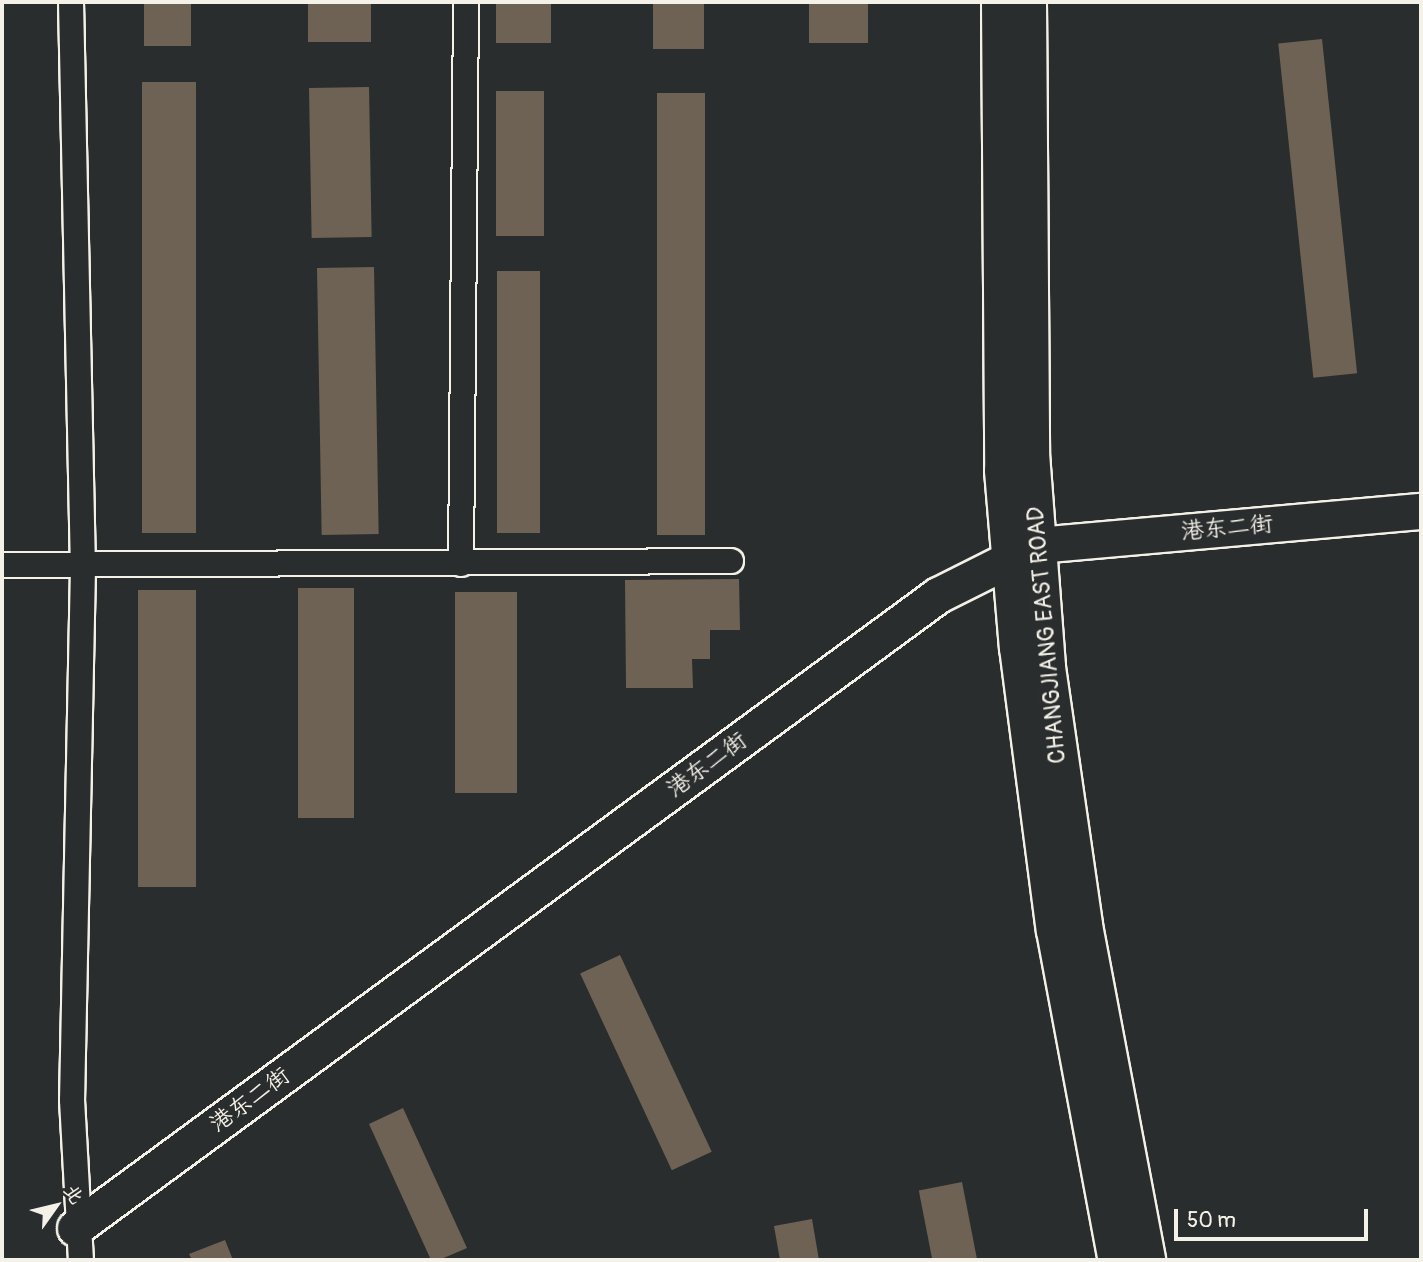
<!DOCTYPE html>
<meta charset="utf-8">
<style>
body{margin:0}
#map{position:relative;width:1423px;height:1262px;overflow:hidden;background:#2a2d2e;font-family:Pangolin,"LXGW WenKai TC",sans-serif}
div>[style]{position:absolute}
.building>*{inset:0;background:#6e6254;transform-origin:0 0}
.roads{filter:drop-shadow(2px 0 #f4f1e8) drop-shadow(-2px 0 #f4f1e8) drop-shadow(0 2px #f4f1e8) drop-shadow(0 -2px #f4f1e8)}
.minor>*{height:24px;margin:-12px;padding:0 12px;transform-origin:12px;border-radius:12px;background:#2a2d2e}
.secondary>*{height:35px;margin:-17.5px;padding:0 17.5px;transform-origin:17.5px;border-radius:17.5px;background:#2a2d2e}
span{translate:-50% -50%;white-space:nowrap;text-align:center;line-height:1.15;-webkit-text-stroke:7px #2a2d2e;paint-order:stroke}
.street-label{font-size:23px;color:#f4f1e8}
.frame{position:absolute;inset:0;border:4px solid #f4f1e8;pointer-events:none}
.north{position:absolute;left:21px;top:1171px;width:70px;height:70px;-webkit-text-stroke:5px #2a2d2e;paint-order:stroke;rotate:56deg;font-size:19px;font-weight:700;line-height:28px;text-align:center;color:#f4f1e8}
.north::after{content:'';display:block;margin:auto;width:24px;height:32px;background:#f4f1e8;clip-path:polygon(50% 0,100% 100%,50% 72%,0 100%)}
.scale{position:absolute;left:1174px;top:1209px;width:194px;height:32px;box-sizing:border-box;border:4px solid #f4f1e8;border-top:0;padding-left:9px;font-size:21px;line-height:24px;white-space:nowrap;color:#f4f1e8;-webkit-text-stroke:5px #2a2d2e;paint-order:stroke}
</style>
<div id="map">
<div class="building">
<i style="left:144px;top:2px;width:47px;height:44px"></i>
<i style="left:308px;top:2px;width:63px;height:40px"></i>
<i style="left:496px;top:2px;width:55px;height:41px"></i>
<i style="left:653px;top:2px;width:51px;height:47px"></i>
<i style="left:809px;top:2px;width:59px;height:41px"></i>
<i style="left:1322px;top:39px;width:336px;height:44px;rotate:84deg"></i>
<i style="left:142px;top:82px;width:54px;height:451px"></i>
<i style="left:369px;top:87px;width:150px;height:60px;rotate:89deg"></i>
<i style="left:496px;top:91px;width:48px;height:145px"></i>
<i style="left:657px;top:93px;width:48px;height:442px"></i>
<i style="left:374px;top:267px;width:267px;height:57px;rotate:89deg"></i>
<i style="left:497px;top:271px;width:43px;height:262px"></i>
<i style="clip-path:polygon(739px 579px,740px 630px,710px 630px,710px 659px,692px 659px,693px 688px,626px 688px,625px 580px)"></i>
<i style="left:354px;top:588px;width:230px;height:56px;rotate:90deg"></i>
<i style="left:138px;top:590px;width:58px;height:297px"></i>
<i style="left:455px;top:592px;width:62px;height:201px"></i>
<i style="left:620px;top:955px;width:217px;height:44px;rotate:65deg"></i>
<i style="clip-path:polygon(403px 1108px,467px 1248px,439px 1260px,431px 1260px,369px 1124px)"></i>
<i style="left:962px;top:1182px;width:79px;height:44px;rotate:79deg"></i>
<i style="clip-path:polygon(812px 1219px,819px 1260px,780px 1260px,774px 1226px)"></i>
<i style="clip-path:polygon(225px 1240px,233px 1260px,192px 1260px,189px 1254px)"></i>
</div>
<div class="roads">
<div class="minor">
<i style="left:71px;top:2px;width:566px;rotate:88.79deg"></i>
<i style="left:83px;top:568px;width:532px;rotate:91.18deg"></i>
<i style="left:72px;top:1100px;width:160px;rotate:86.8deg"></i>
<i style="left:461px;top:564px;width:562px;rotate:-89.49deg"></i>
<i style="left:2px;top:565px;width:729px;rotate:-0.31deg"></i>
</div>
<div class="secondary">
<i style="left:999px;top:2px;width:468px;rotate:89.6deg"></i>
<i style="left:1002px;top:470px;width:178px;rotate:85.2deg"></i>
<i style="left:1017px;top:647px;width:285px;rotate:82.6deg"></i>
<i style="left:1054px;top:930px;width:336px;rotate:79.4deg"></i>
<i style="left:1028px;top:2px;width:451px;rotate:89.6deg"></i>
<i style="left:1031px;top:453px;width:215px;rotate:85.7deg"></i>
<i style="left:1047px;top:667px;width:261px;rotate:81.8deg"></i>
<i style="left:1084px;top:925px;width:341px;rotate:79.3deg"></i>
<i style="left:75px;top:1228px;width:1070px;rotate:-36.26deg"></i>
<i style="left:938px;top:595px;width:112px;rotate:-26.6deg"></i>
<i style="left:1038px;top:545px;width:385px;rotate:-5.1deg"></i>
</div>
</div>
<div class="street-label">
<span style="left:1227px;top:528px;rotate:-5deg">港东二街</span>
<span style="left:1047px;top:635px;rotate:-95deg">CHANGJIANG EAST ROAD</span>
<span style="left:707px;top:765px;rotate:-36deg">港东二街</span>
<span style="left:250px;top:1100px;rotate:-36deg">港东二街</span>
</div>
<div class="frame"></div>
<div class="north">北</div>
<div class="scale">50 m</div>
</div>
